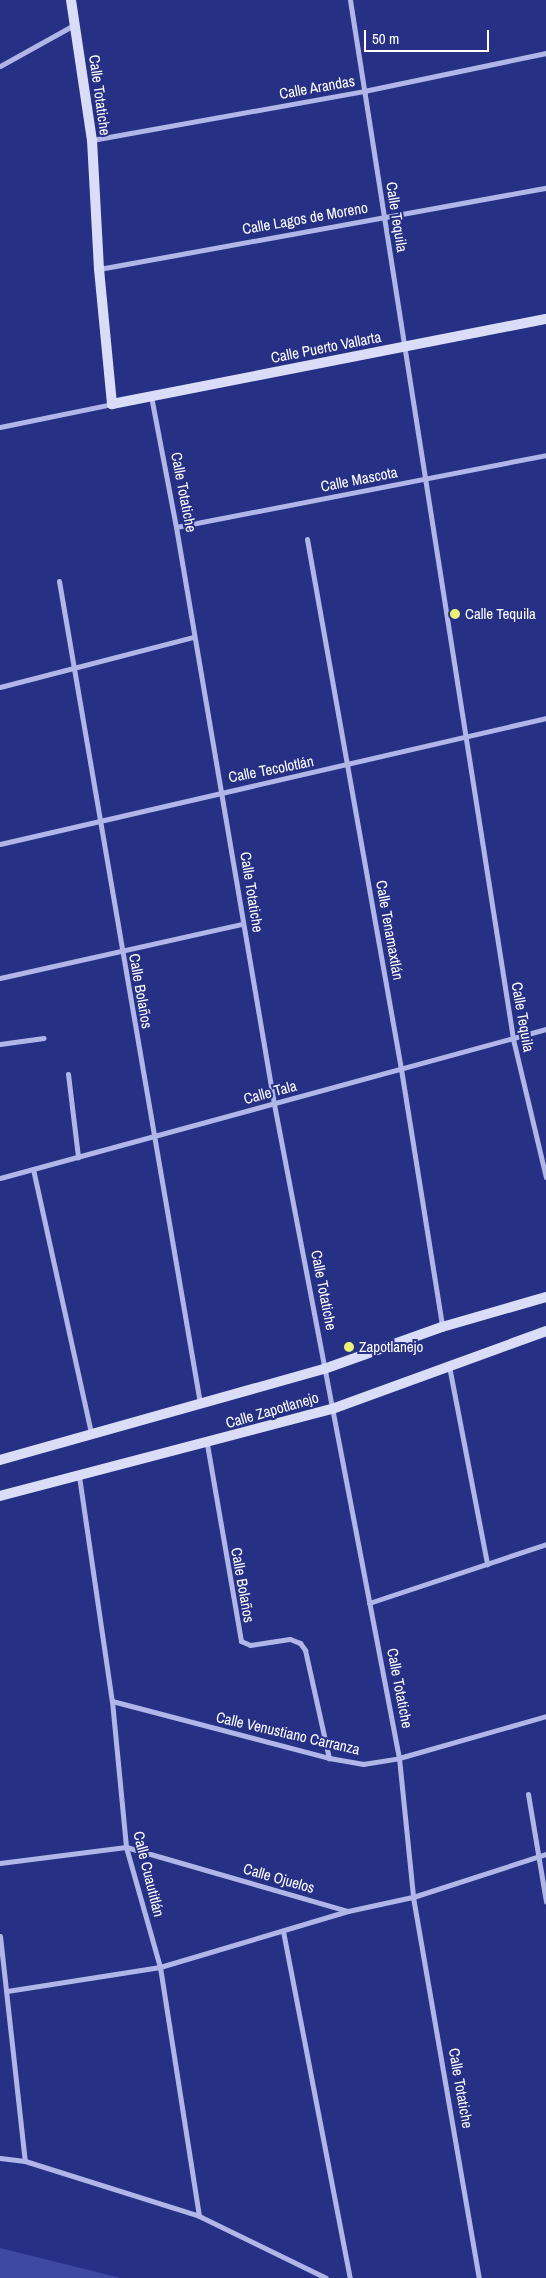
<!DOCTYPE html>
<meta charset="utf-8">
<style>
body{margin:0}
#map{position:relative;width:546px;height:2278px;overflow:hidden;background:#263085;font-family:"Archivo Narrow",sans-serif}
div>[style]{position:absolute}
.green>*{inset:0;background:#3d49a3}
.street>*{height:5px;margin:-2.5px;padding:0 2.5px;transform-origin:2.5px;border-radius:2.5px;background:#b0b7e8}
.secondary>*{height:10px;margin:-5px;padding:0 5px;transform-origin:5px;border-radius:5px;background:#daddf7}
.dots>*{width:14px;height:14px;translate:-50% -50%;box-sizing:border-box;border:2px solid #263085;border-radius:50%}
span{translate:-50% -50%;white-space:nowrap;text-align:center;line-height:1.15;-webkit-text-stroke:4px #263085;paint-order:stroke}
.street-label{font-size:15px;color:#fff}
.poi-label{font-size:15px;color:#fff}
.left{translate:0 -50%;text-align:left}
.scale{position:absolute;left:364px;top:30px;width:125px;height:22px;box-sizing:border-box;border:2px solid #fff;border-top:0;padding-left:6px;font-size:15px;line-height:18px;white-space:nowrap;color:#fff;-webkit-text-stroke:4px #263085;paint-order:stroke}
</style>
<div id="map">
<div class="green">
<i style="clip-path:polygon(0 2248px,121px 2278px,0 2278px)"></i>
</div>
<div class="street">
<i style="left:350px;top:0;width:1052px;rotate:81.08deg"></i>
<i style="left:513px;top:1039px;width:142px;rotate:76.6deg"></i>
<i style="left:0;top:66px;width:85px;rotate:-29deg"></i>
<i style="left:92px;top:140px;width:276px;rotate:-10.2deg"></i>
<i style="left:364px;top:91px;width:186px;rotate:-11.8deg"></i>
<i style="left:99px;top:269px;width:454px;rotate:-10.3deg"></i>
<i style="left:151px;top:396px;width:133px;rotate:79.2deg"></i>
<i style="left:176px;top:527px;width:585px;rotate:80.36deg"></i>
<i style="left:274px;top:1104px;width:666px;rotate:79.18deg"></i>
<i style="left:399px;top:1758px;width:140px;rotate:84.2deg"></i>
<i style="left:413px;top:1897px;width:387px;rotate:80.2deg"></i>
<i style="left:0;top:427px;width:114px;rotate:-11.6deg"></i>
<i style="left:176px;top:527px;width:377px;rotate:-11deg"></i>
<i style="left:307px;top:539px;width:538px;rotate:79.94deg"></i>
<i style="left:401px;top:1069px;width:260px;rotate:80.9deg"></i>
<i style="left:59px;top:581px;width:834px;rotate:80.27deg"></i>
<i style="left:0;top:687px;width:200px;rotate:-14.5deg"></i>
<i style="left:0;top:844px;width:560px;rotate:-12.99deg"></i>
<i style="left:0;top:978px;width:247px;rotate:-12.6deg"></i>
<i style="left:0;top:1044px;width:44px;rotate:-7.8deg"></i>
<i style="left:68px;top:1074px;width:84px;rotate:83.1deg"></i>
<i style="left:33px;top:1169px;width:270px;rotate:77.6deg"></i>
<i style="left:0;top:1178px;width:566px;rotate:-15.26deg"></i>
<i style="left:449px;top:1366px;width:202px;rotate:79.1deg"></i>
<i style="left:207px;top:1444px;width:200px;rotate:80.2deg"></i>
<i style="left:241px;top:1641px;width:10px;rotate:24deg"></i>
<i style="left:250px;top:1645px;width:40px;rotate:-8.5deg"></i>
<i style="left:290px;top:1639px;width:11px;rotate:22deg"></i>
<i style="left:300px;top:1643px;width:9px;rotate:54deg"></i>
<i style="left:305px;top:1650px;width:111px;rotate:77.5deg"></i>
<i style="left:79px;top:1476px;width:227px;rotate:81.7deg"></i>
<i style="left:112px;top:1701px;width:147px;rotate:84.5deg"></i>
<i style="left:126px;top:1847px;width:125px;rotate:74.2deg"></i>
<i style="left:160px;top:1967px;width:252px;rotate:81.1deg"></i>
<i style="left:369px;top:1603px;width:187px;rotate:-18.4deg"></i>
<i style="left:112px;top:1701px;width:224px;rotate:14.7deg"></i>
<i style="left:329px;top:1758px;width:35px;rotate:10deg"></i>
<i style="left:363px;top:1764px;width:36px;rotate:-9deg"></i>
<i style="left:399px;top:1758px;width:153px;rotate:-15.9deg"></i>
<i style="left:528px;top:1794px;width:109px;rotate:80.5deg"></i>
<i style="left:0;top:1863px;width:127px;rotate:-7.2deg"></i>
<i style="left:126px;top:1847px;width:231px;rotate:16.1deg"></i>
<i style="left:283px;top:1931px;width:353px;rotate:79.1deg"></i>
<i style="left:0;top:1936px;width:226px;rotate:83.7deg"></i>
<i style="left:7px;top:1991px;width:155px;rotate:-8.9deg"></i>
<i style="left:160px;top:1967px;width:196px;rotate:-16.6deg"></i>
<i style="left:348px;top:1911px;width:66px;rotate:-12.2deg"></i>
<i style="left:413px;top:1897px;width:140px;rotate:-17.9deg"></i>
<i style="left:0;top:2158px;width:25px;rotate:7deg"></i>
<i style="left:25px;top:2161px;width:182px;rotate:17.5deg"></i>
<i style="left:199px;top:2216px;width:141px;rotate:26deg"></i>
</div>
<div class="secondary">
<i style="left:71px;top:0;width:142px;rotate:81.5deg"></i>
<i style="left:92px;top:140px;width:129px;rotate:86.9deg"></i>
<i style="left:99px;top:269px;width:136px;rotate:84.5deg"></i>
<i style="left:112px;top:404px;width:442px;rotate:-11.1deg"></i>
<i style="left:0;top:1460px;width:337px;rotate:-15.7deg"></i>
<i style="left:324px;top:1369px;width:125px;rotate:-19.6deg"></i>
<i style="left:442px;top:1327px;width:108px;rotate:-16.1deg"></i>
<i style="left:0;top:1496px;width:343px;rotate:-14.7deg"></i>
<i style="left:332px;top:1409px;width:228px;rotate:-20deg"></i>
</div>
<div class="dots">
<i style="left:455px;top:614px;background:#ecf175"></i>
<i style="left:349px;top:1347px;background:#ecf175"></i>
</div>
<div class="street-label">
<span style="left:317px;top:87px;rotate:-10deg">Calle Arandas</span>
<span style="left:100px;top:95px;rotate:82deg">Calle Totatiche</span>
<span style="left:397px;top:217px;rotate:81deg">Calle Tequila</span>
<span style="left:305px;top:218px;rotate:-10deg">Calle Lagos de Moreno</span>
<span style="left:326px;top:347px;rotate:-11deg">Calle Puerto Vallarta</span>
<span style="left:359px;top:479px;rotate:-11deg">Calle Mascota</span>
<span style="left:184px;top:492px;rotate:79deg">Calle Totatiche</span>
<span style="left:271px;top:769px;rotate:-11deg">Calle Tecolotlán</span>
<span style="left:252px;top:892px;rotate:81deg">Calle Totatiche</span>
<span style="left:390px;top:930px;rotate:80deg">Calle Tenamaxtlán</span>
<span style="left:141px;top:991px;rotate:80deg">Calle Bolaños</span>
<span style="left:523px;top:1017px;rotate:80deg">Calle Tequila</span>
<span style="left:270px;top:1092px;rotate:-15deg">Calle Tala</span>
<span style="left:324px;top:1290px;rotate:79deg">Calle Totatiche</span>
<span style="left:272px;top:1410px;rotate:-16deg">Calle Zapotlanejo</span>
<span style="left:243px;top:1585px;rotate:80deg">Calle Bolaños</span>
<span style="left:400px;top:1688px;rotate:79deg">Calle Totatiche</span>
<span style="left:288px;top:1733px;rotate:13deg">Calle Venustiano Carranza</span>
<span style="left:149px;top:1874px;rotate:76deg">Calle Cuautitlán</span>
<span style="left:279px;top:1878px;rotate:16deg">Calle Ojuelos</span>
<span style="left:461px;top:2088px;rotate:80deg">Calle Totatiche</span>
</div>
<div class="poi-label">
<span class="left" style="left:465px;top:614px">Calle Tequila</span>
<span class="left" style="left:359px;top:1347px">Zapotlanejo</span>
</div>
<div class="scale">50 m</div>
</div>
